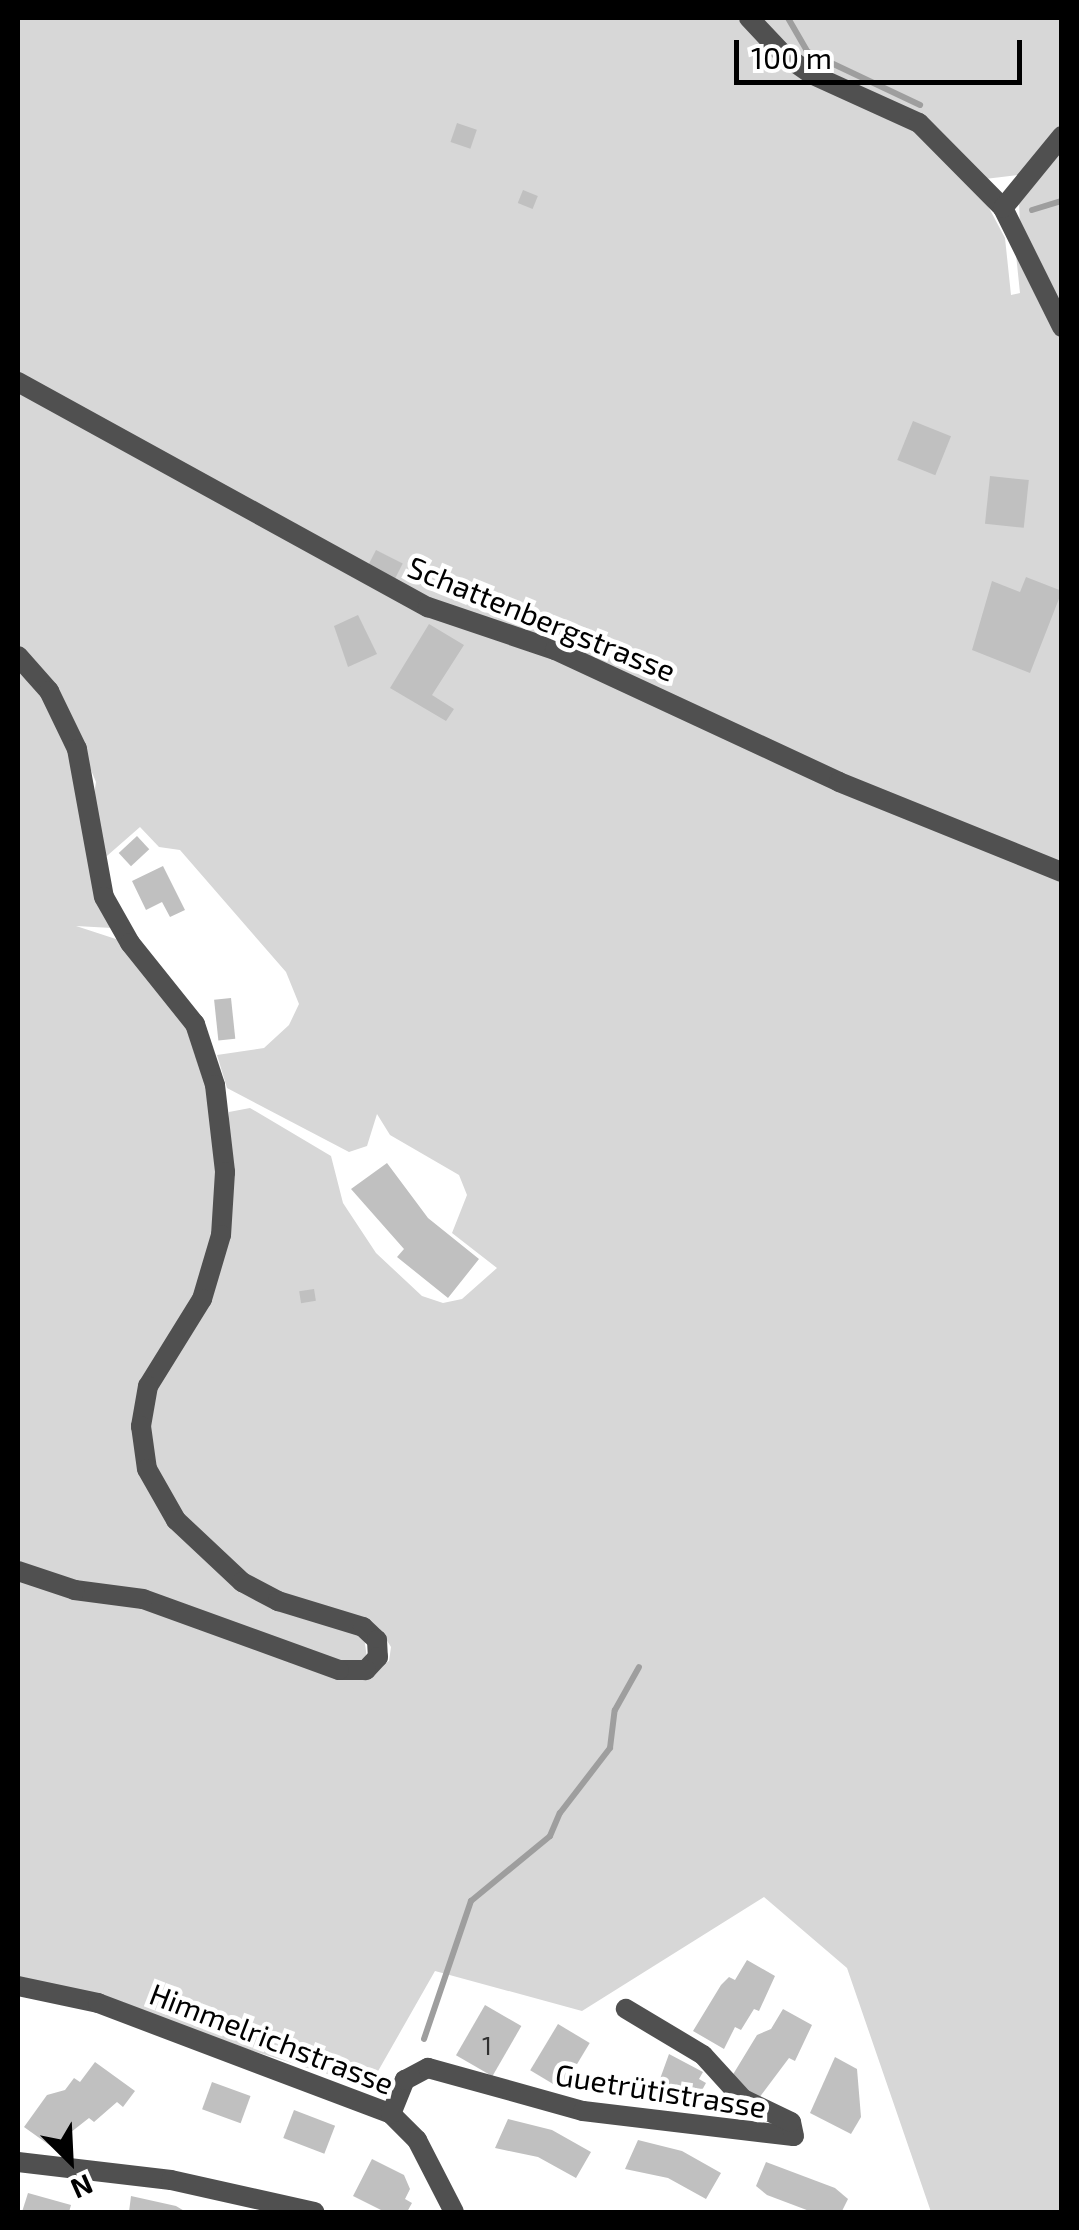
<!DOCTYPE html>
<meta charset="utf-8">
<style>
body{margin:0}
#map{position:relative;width:1079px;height:2230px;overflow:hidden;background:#fff;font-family:"Exo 2",sans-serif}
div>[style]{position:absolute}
.green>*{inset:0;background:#d7d7d7}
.stream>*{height:6px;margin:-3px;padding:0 3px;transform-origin:3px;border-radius:3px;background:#9e9e9e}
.building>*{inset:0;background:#c0c0c0;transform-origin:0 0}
.street>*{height:20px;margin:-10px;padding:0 10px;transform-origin:10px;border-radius:10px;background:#505050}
span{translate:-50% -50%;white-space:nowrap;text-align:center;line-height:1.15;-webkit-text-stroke:9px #fff;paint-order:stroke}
.number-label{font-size:25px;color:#303030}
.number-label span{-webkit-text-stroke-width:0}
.street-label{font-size:30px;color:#000}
.frame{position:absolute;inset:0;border:20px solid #000;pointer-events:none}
.north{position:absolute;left:20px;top:2110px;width:100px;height:100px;-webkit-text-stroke:8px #fff;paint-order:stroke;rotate:156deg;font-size:28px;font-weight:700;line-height:40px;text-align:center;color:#000}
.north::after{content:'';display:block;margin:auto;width:35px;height:45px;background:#000;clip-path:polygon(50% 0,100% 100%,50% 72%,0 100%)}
.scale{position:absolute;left:734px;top:40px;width:288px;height:45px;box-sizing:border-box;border:5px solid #000;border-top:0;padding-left:12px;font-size:30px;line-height:35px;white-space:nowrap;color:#000;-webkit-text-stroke:8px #fff;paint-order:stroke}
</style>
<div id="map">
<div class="green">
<i style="clip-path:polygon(18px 18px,1061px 18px,1061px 314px,1020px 227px,1018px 175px,985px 179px,988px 206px,1005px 238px,1011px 295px,1020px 293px,1015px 245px,1062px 337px,1061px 2212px,931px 2212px,847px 1968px,764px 1897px,582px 2011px,435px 1971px,369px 2087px,18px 1978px,18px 1576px,132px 1603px,352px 1680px,389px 1661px,391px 1647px,379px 1628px,295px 1601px,235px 1570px,162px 1490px,148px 1435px,153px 1391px,206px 1305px,229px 1112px,250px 1108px,331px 1156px,343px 1203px,376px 1253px,422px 1296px,443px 1303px,462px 1299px,497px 1268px,452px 1233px,467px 1195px,459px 1175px,390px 1135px,377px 1114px,367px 1146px,349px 1152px,227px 1088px,217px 1055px,264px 1048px,289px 1025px,299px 1004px,286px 972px,180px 850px,159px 847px,140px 827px,100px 862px,92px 807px,96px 782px,75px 732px,18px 649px)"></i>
<i style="clip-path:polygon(18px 663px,33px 679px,71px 750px,112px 928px,76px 926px,122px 941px,184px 1016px,211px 1089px,219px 1211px,201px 1290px,155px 1362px,142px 1469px,234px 1583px,364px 1637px,367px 1658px,346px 1665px,18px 1566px)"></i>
</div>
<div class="stream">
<i style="left:788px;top:18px;width:39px;rotate:60deg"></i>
<i style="left:808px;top:52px;width:124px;rotate:25.3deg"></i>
<i style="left:1032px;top:210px;width:31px;rotate:-17deg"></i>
<i style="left:424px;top:2039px;width:146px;rotate:-71.2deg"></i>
<i style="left:471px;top:1901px;width:102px;rotate:-39.4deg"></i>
<i style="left:550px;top:1836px;width:25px;rotate:-67deg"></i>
<i style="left:560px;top:1813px;width:82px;rotate:-52.4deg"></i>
<i style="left:610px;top:1748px;width:38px;rotate:-83deg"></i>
<i style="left:615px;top:1710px;width:49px;rotate:-60.8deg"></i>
</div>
<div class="building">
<i style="left:457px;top:123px;width:21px;height:20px;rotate:19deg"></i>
<i style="left:523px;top:190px;width:16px;height:14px;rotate:22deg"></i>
<i style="left:913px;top:421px;width:41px;height:42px;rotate:22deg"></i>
<i style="left:990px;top:476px;width:39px;height:48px;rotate:6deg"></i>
<i style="left:376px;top:550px;width:30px;height:23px;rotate:27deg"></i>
<i style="clip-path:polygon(1026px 577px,1062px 591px,1030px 673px,972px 650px,992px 581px,1020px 592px)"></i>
<i style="clip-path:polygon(358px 615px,377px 654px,348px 667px,334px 626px)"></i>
<i style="clip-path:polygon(429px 624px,464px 645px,432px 695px,454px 709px,446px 721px,390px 688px)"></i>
<i style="left:137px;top:836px;width:18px;height:25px;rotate:47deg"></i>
<i style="clip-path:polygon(163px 866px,185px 910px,170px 917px,162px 902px,146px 910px,132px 881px)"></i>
<i style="left:231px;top:998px;width:41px;height:17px;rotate:84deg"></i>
<i style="clip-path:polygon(387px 1163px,428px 1218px,479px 1259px,448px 1298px,397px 1257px,404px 1249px,351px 1189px)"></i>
<i style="left:314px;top:1289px;width:12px;height:15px;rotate:81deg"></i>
<i style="clip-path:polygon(747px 1960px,775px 1976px,759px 2011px,754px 2009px,741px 2030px,735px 2027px,724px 2049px,693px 2031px,721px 1985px,729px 1977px,735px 1980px)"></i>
<i style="left:485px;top:2005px;width:42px;height:58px;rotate:30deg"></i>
<i style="clip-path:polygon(783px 2009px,812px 2025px,795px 2061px,789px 2058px,759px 2098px,729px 2081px,757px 2035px,771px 2029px)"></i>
<i style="left:558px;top:2024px;width:37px;height:54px;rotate:31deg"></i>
<i style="clip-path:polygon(669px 2054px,703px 2072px,699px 2079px,706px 2083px,691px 2110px,656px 2090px)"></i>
<i style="clip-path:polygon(835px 2057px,857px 2069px,861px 2117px,851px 2134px,810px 2113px)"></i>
<i style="clip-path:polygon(95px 2062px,135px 2091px,123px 2107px,117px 2102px,94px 2122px,89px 2118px,52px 2147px,24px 2127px,47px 2095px,65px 2090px,74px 2078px,80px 2082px)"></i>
<i style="left:212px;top:2082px;width:41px;height:29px;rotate:20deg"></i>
<i style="left:294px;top:2110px;width:44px;height:30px;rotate:21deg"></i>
<i style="clip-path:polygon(508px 2119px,552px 2130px,591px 2152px,576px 2178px,538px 2157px,495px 2148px)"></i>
<i style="clip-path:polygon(638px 2140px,682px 2151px,721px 2173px,706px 2199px,668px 2178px,625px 2169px)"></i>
<i style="clip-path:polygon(372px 2159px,404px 2175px,410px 2189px,405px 2199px,412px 2203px,407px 2212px,385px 2212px,353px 2196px)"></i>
<i style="clip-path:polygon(766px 2162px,835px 2188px,848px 2199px,842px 2211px,812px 2212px,767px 2195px,756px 2186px)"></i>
<i style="clip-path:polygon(28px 2193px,71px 2205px,69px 2212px,22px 2212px)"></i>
<i style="clip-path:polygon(131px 2196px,176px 2206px,186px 2212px,129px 2212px)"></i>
</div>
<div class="street">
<i style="left:749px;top:18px;width:51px;rotate:46.6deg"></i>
<i style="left:784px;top:55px;width:35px;rotate:35deg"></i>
<i style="left:813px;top:75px;width:116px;rotate:24.4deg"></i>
<i style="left:919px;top:123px;width:120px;rotate:45.3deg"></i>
<i style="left:1003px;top:208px;width:133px;rotate:63.6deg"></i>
<i style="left:1003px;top:208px;width:93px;rotate:-50.7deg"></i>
<i style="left:18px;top:382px;width:468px;rotate:28.8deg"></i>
<i style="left:428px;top:607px;width:134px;rotate:18.7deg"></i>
<i style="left:555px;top:650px;width:313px;rotate:24.9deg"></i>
<i style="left:839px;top:782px;width:240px;rotate:22deg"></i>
<i style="left:18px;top:656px;width:47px;rotate:48.5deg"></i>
<i style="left:49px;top:691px;width:64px;rotate:64.2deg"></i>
<i style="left:77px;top:749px;width:150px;rotate:79.7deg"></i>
<i style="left:104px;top:897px;width:53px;rotate:60.5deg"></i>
<i style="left:130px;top:943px;width:104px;rotate:51.3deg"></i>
<i style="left:195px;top:1024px;width:64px;rotate:71.8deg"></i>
<i style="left:215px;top:1085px;width:88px;rotate:83.4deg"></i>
<i style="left:225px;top:1172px;width:63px;rotate:93.6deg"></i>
<i style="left:221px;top:1235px;width:67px;rotate:106.5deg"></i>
<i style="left:202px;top:1299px;width:102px;rotate:121.8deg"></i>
<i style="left:148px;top:1386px;width:41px;rotate:99.9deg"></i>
<i style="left:141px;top:1426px;width:43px;rotate:82.1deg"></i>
<i style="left:147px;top:1469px;width:59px;rotate:60.4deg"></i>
<i style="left:176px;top:1520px;width:91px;rotate:43.2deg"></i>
<i style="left:242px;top:1582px;width:41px;rotate:27.8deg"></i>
<i style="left:278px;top:1601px;width:89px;rotate:17deg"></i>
<i style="left:363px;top:1627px;width:19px;rotate:43deg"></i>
<i style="left:377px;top:1640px;width:17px;rotate:87deg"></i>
<i style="left:378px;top:1657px;width:18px;rotate:133deg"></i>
<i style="left:366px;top:1670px;width:27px;rotate:180deg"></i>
<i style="left:339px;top:1670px;width:208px;rotate:-160.1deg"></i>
<i style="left:143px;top:1599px;width:69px;rotate:-172.5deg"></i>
<i style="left:75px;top:1590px;width:60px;rotate:-161.6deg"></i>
<i style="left:18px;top:1986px;width:82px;rotate:12deg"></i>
<i style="left:98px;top:2003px;width:313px;rotate:20.7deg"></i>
<i style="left:391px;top:2114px;width:37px;rotate:45deg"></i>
<i style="left:417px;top:2140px;width:81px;rotate:62.8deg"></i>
<i style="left:391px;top:2114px;width:37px;rotate:-68deg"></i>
<i style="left:405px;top:2080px;width:26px;rotate:-28deg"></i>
<i style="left:428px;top:2068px;width:161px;rotate:15.5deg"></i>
<i style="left:583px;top:2111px;width:212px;rotate:6.8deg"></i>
<i style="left:794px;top:2136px;width:14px;rotate:-102deg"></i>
<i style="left:791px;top:2122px;width:53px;rotate:-154.4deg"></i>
<i style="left:743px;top:2099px;width:59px;rotate:-132.3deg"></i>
<i style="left:703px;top:2055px;width:90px;rotate:-149.1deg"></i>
<i style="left:18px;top:2162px;width:154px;rotate:6.7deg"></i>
<i style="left:171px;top:2180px;width:147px;rotate:12.6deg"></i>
</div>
<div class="number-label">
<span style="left:487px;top:2045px">1</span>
</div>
<div class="street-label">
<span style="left:542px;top:618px;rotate:22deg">Schattenbergstrasse</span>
<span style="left:272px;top:2038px;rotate:21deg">Himmelrichstrasse</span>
<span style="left:661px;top:2090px;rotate:9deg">Guetrütistrasse</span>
</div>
<div class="frame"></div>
<div class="north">N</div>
<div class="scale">100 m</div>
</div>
